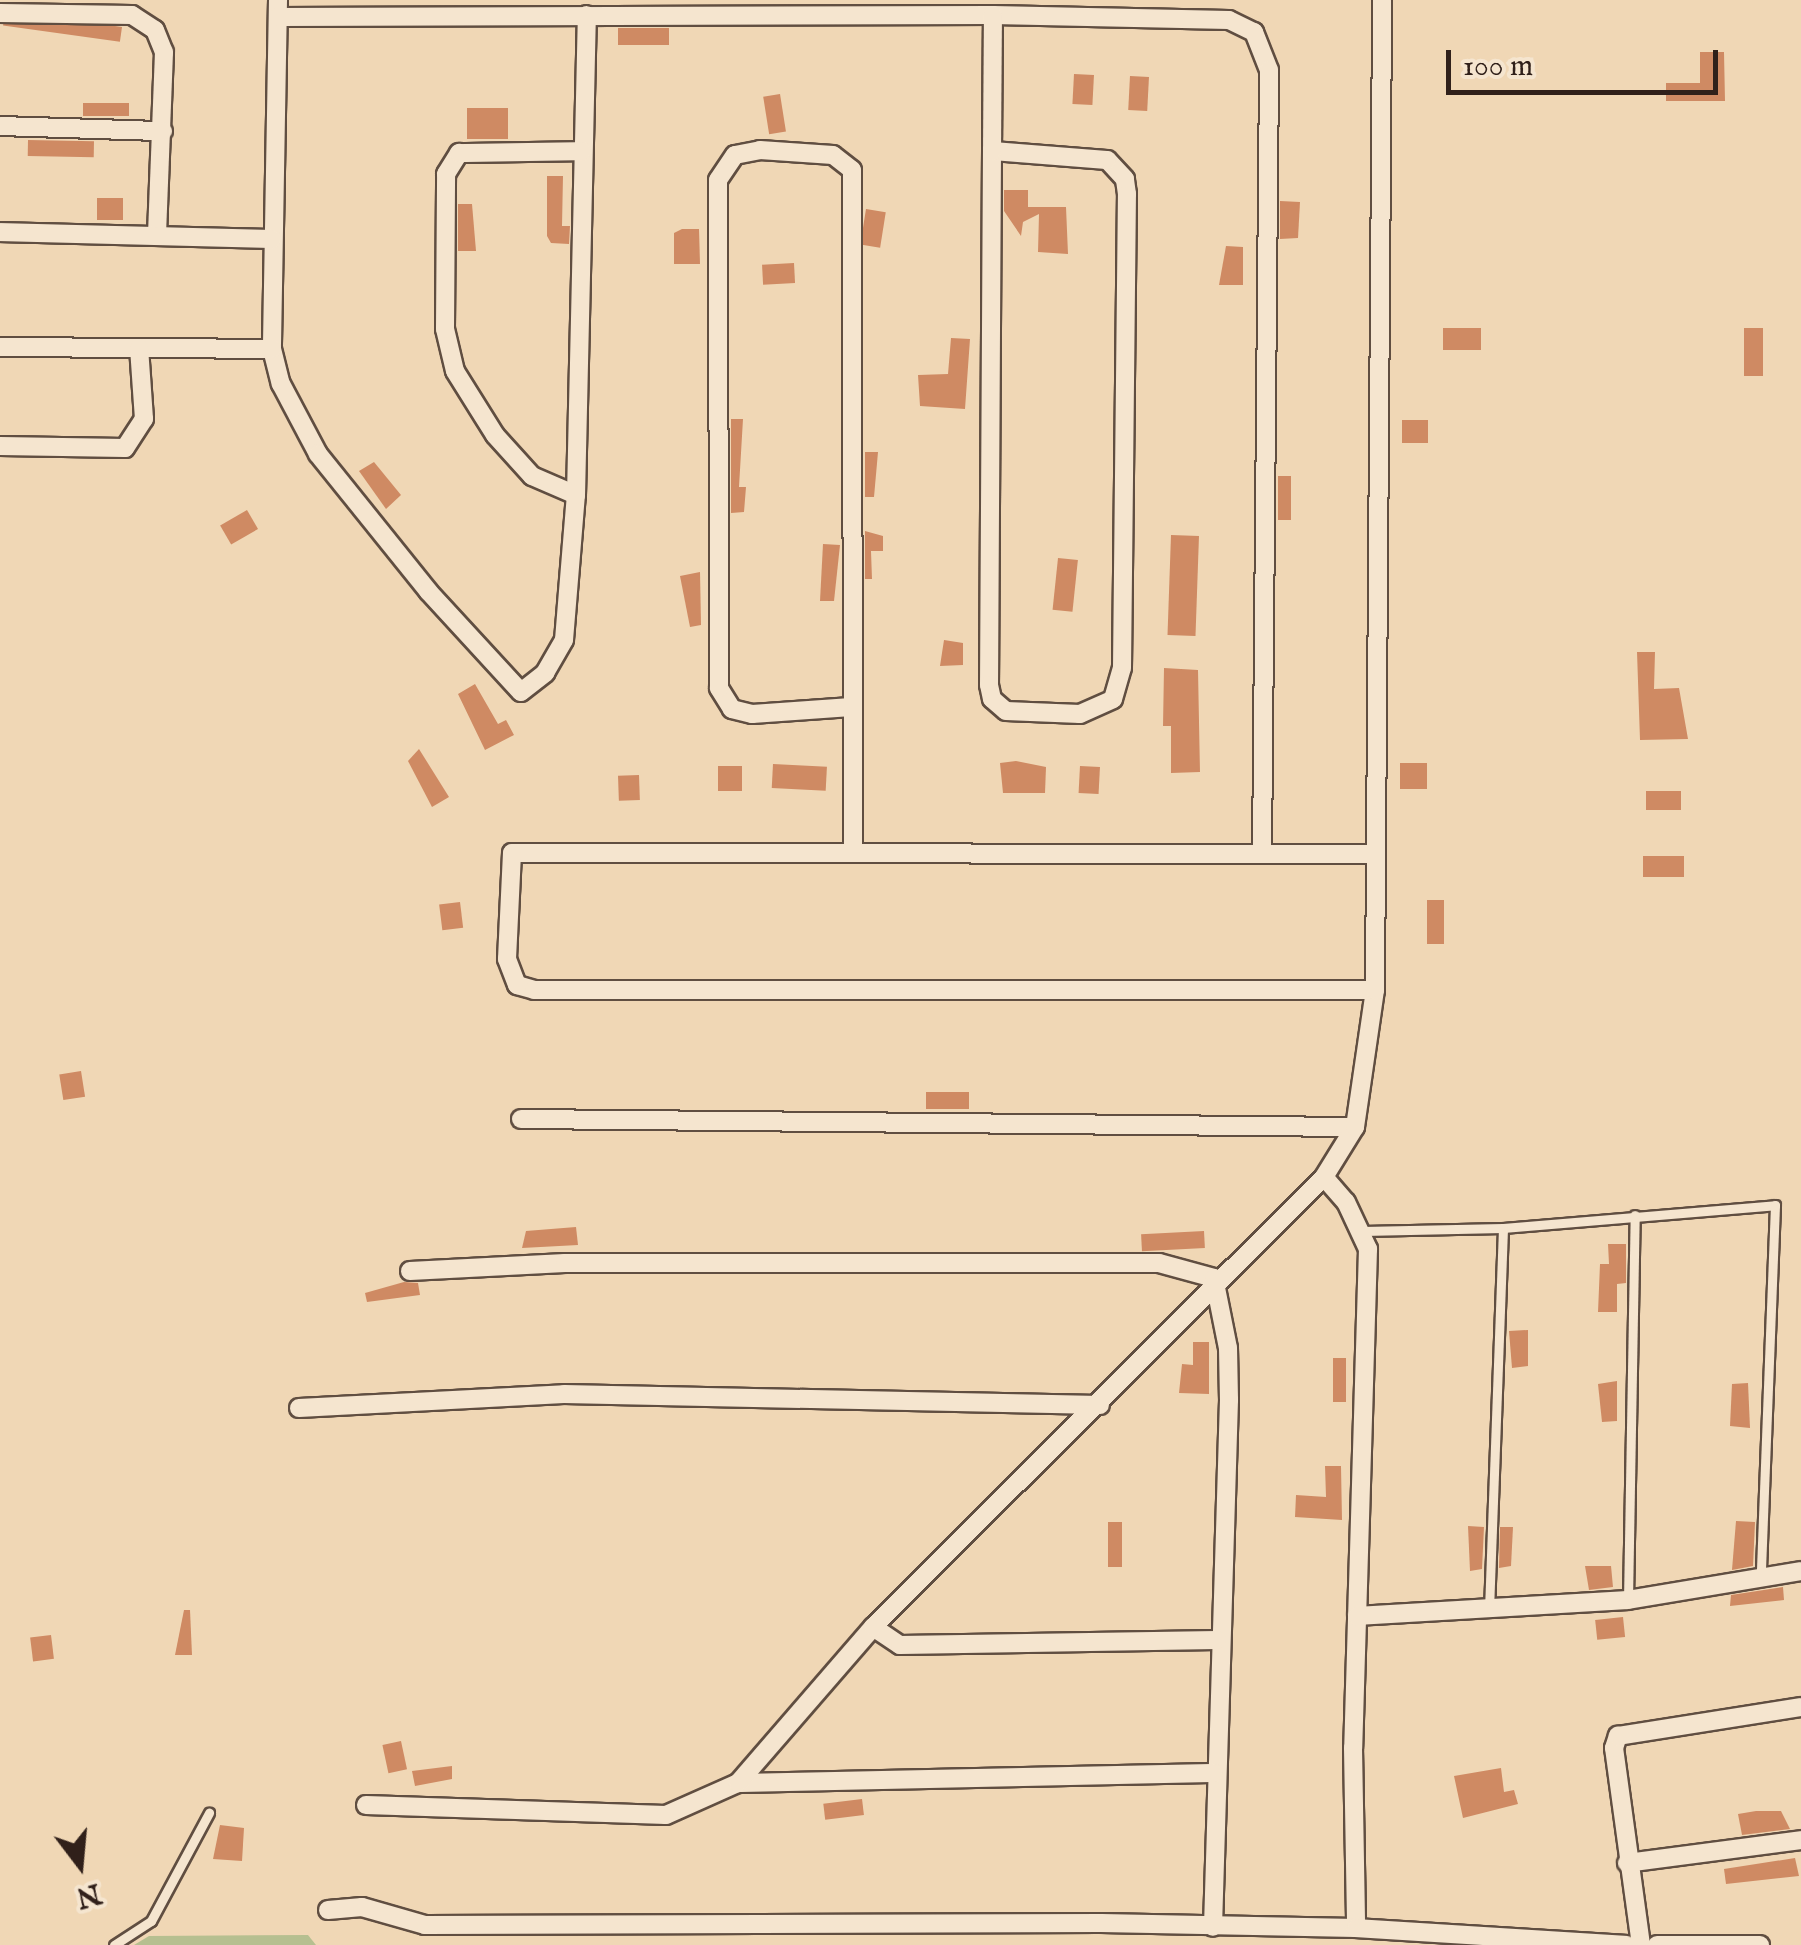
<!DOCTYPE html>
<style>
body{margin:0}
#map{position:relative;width:1801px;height:1945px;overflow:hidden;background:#f0d7b5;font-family:"IM FELL English",serif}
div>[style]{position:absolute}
.green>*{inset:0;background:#b6bf90}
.building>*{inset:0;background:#cf8a63;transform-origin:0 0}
.roads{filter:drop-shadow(2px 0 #604e41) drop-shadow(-2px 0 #604e41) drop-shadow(0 2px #604e41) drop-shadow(0 -2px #604e41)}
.lane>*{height:9px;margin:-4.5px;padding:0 4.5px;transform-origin:4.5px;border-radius:4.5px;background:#f5e5cf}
.street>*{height:18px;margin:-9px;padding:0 9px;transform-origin:9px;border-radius:9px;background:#f5e5cf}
span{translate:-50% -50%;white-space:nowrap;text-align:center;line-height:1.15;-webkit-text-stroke:8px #f5e5cf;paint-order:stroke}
.north{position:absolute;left:30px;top:1815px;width:100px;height:100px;-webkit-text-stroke:8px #f5e5cf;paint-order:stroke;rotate:164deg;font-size:28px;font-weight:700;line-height:40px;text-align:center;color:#30201a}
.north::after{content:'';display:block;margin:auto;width:35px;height:45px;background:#30201a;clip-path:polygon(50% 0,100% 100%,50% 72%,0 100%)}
.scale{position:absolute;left:1446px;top:50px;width:272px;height:45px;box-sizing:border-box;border:5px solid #30201a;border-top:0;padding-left:12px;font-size:30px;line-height:35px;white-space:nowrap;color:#30201a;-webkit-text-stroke:8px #f5e5cf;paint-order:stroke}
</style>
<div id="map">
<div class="green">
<i style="clip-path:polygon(308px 1935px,316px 1945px,134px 1945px,149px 1936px)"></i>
</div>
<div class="building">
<i style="left:122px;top:27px;width:15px;height:118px;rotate:98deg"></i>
<i style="left:669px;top:28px;width:17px;height:51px;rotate:90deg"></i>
<i style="clip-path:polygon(1700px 52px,1724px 52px,1725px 101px,1666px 101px,1666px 83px,1700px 83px)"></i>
<i style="left:1074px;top:74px;width:20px;height:30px;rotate:3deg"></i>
<i style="left:1130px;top:76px;width:19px;height:34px;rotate:3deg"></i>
<i style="left:780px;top:94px;width:38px;height:17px;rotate:81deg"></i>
<i style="left:83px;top:103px;width:46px;height:13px"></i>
<i style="left:467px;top:108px;width:41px;height:31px"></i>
<i style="left:28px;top:140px;width:66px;height:16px;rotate:1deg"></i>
<i style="clip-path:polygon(547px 176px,563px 176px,562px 226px,570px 226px,569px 244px,551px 243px,547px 236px)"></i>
<i style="clip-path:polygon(1004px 190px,1028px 190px,1028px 207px,1066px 207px,1068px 254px,1038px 252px,1039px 214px,1023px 222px,1021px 236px,1004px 211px)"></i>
<i style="left:123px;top:198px;width:22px;height:26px;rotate:90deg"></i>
<i style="clip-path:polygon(1280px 201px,1300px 202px,1298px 238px,1280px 239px)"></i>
<i style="clip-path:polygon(458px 204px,472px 204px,476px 251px,458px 251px)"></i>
<i style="left:866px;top:209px;width:20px;height:36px;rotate:9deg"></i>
<i style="clip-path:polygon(682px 229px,699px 229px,700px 264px,674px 264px,674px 233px)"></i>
<i style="clip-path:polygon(1226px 246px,1243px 247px,1243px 285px,1219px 285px)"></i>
<i style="left:794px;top:263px;width:20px;height:32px;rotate:87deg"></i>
<i style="left:1443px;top:328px;width:38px;height:22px"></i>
<i style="left:1744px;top:328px;width:19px;height:48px"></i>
<i style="clip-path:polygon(951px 338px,970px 339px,965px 409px,920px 406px,918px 375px,948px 374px)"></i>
<i style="clip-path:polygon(731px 419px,743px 419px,739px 487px,746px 487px,744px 512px,731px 513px)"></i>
<i style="left:1402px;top:420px;width:26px;height:23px"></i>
<i style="clip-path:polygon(865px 452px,878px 452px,874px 497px,865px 497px)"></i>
<i style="clip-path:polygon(374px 462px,401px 495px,386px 509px,359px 471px)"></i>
<i style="left:1278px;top:476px;width:13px;height:44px"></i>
<i style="left:247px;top:510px;width:22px;height:31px;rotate:60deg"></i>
<i style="clip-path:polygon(865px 531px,883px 536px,883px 551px,871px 551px,872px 579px,865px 579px)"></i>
<i style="left:1171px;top:535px;width:28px;height:100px;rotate:2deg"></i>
<i style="clip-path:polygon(823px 544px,840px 545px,834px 601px,820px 601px)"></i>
<i style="left:1058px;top:558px;width:20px;height:52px;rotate:6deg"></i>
<i style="clip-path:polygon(700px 572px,701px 625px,690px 627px,680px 576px)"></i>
<i style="clip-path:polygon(944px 640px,963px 643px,963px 665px,940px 666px)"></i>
<i style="clip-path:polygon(1637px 652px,1655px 652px,1654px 689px,1679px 688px,1688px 739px,1640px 740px)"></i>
<i style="clip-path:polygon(1164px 668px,1198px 670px,1200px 772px,1171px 773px,1171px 726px,1163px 726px)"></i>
<i style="clip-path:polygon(475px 684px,498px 724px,506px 720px,514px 735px,485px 750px,458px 694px)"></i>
<i style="clip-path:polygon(419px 749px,449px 797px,432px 807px,408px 761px)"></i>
<i style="clip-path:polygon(1016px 761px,1046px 767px,1045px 793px,1003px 793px,1000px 763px)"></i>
<i style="left:1400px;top:763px;width:27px;height:26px"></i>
<i style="left:773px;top:764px;width:54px;height:24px;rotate:3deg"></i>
<i style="left:718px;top:766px;width:24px;height:25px"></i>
<i style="left:1080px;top:766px;width:20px;height:27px;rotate:3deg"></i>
<i style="left:639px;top:775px;width:25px;height:21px;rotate:88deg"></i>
<i style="left:1646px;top:791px;width:35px;height:19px"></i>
<i style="left:1684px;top:856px;width:21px;height:41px;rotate:90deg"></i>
<i style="left:1427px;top:900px;width:17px;height:44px"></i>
<i style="left:460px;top:902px;width:26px;height:21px;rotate:83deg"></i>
<i style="left:81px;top:1071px;width:26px;height:22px;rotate:81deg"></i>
<i style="left:926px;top:1092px;width:43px;height:17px"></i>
<i style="clip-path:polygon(576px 1227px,578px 1245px,522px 1248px,526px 1231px)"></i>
<i style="left:1204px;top:1231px;width:17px;height:63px;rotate:87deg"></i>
<i style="clip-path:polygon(1608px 1244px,1626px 1244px,1626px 1283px,1617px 1284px,1617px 1312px,1598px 1312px,1600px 1264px,1609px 1264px)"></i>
<i style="clip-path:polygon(404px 1282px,418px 1283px,420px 1295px,367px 1302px,365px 1293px)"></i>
<i style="clip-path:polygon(1528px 1330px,1528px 1366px,1512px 1368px,1509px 1331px)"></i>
<i style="clip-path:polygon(1193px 1342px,1209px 1342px,1209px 1394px,1179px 1393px,1182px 1364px,1193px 1365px)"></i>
<i style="left:1333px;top:1358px;width:13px;height:44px"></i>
<i style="clip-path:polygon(1617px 1381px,1617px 1421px,1602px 1422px,1598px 1384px)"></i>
<i style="clip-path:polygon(1748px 1383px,1750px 1428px,1730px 1426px,1732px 1384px)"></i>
<i style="clip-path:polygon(1325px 1466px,1341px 1466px,1342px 1520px,1295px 1517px,1296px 1495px,1326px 1497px)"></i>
<i style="clip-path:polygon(1736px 1521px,1755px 1522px,1753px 1566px,1732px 1570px)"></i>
<i style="left:1108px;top:1522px;width:14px;height:45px"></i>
<i style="clip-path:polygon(1468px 1526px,1484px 1527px,1482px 1569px,1470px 1571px)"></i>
<i style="clip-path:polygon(1500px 1527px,1513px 1527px,1511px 1566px,1499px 1568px)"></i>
<i style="clip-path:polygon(1585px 1566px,1611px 1566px,1613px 1587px,1589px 1590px)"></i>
<i style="clip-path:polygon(1783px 1587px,1784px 1600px,1730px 1606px,1731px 1595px)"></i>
<i style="clip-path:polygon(184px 1610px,190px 1610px,192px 1655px,175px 1655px)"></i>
<i style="left:1623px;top:1617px;width:20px;height:28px;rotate:84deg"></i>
<i style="left:51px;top:1635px;width:24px;height:21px;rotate:83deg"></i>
<i style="left:401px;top:1741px;width:29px;height:19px;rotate:78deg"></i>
<i style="clip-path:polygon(452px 1766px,452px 1779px,415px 1786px,412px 1771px)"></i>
<i style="clip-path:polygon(1501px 1768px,1504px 1792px,1514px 1790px,1518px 1804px,1463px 1818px,1454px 1776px)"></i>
<i style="left:862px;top:1799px;width:16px;height:39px;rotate:83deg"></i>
<i style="clip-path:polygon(1756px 1811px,1781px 1811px,1790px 1829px,1742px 1835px,1738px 1814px)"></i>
<i style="clip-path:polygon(220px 1825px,244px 1828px,242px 1861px,213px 1859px)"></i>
<i style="clip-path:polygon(1795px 1858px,1799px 1876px,1726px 1884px,1724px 1869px)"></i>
</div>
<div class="roads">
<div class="lane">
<i style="left:1363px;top:1231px;width:140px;rotate:-1.2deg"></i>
<i style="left:1503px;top:1228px;width:273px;rotate:-4.8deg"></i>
<i style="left:1775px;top:1205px;width:370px;rotate:92.2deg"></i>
<i style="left:1628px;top:1600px;width:385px;rotate:-89deg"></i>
<i style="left:1489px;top:1610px;width:382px;rotate:-87.9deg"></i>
<i style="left:114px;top:1945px;width:44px;rotate:-33deg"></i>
<i style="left:151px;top:1921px;width:123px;rotate:-61.8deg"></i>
</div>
<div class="street">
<i style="left:278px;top:0;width:349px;rotate:91deg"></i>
<i style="left:272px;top:349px;width:36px;rotate:76deg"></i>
<i style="left:281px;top:384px;width:79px;rotate:62.1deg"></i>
<i style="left:318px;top:454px;width:176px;rotate:51.2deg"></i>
<i style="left:428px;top:591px;width:137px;rotate:47.4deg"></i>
<i style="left:521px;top:692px;width:31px;rotate:-38deg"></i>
<i style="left:545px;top:673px;width:38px;rotate:-60deg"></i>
<i style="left:564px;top:640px;width:145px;rotate:-85.3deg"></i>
<i style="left:576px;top:495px;width:480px;rotate:-88.7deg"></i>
<i style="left:0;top:13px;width:132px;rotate:0.9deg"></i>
<i style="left:132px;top:15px;width:27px;rotate:33deg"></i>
<i style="left:155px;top:30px;width:24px;rotate:68deg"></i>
<i style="left:164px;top:52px;width:183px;rotate:92.2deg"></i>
<i style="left:278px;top:17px;width:715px;rotate:-0.16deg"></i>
<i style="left:993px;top:15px;width:236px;rotate:1.2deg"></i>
<i style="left:1229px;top:20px;width:28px;rotate:26deg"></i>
<i style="left:1254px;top:32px;width:41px;rotate:68.5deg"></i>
<i style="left:1269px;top:70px;width:783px;rotate:90.51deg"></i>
<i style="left:0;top:126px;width:163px;rotate:1.8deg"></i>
<i style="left:992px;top:151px;width:534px;rotate:90.32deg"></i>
<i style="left:989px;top:685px;width:14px;rotate:78deg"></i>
<i style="left:992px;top:699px;width:18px;rotate:41deg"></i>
<i style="left:1006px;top:711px;width:74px;rotate:2.3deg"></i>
<i style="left:1080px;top:714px;width:36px;rotate:-24deg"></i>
<i style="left:1113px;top:699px;width:32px;rotate:-74deg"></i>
<i style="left:1122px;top:668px;width:474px;rotate:-89.4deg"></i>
<i style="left:1127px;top:194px;width:15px;rotate:-98deg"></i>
<i style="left:1125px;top:179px;width:26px;rotate:-133deg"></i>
<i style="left:1107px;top:160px;width:115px;rotate:-175.5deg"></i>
<i style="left:992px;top:151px;width:136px;rotate:-89.6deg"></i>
<i style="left:0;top:232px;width:272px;rotate:1.5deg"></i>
<i style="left:0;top:347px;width:272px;rotate:0.4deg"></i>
<i style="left:0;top:446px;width:125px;rotate:0.9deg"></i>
<i style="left:125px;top:448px;width:35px;rotate:-57deg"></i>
<i style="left:144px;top:419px;width:71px;rotate:-94deg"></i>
<i style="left:576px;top:495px;width:48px;rotate:-156.6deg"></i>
<i style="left:532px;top:476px;width:55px;rotate:-132.1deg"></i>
<i style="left:495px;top:435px;width:75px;rotate:-122deg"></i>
<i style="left:455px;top:371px;width:43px;rotate:-103.4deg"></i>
<i style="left:445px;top:329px;width:155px;rotate:-89.6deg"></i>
<i style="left:446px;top:174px;width:25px;rotate:-58deg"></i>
<i style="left:459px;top:153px;width:123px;rotate:-0.9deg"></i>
<i style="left:851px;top:707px;width:99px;rotate:176deg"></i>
<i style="left:752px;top:714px;width:21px;rotate:-166deg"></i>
<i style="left:732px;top:709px;width:25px;rotate:-122deg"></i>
<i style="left:719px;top:688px;width:508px;rotate:-90.11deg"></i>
<i style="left:718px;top:180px;width:30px;rotate:-56deg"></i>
<i style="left:735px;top:155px;width:25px;rotate:-11deg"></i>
<i style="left:760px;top:150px;width:73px;rotate:3.9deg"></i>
<i style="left:833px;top:155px;width:24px;rotate:38deg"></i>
<i style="left:852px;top:170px;width:680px;rotate:89.92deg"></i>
<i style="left:1371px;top:854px;width:859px;rotate:-179.93deg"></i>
<i style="left:512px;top:853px;width:106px;rotate:92.7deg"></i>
<i style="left:507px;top:959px;width:28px;rotate:69deg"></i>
<i style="left:517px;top:985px;width:18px;rotate:16deg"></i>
<i style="left:534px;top:990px;width:841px"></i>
<i style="left:521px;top:1119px;width:834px;rotate:0.55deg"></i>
<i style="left:1324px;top:1177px;width:33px;rotate:49deg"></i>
<i style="left:1346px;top:1202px;width:52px;rotate:64.9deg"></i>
<i style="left:1368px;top:1249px;width:499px;rotate:91.7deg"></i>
<i style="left:1353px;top:1748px;width:180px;rotate:89deg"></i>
<i style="left:410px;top:1271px;width:155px;rotate:-3deg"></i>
<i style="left:565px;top:1263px;width:594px"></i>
<i style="left:1159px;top:1263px;width:57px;rotate:15.3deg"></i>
<i style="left:1214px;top:1278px;width:71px;rotate:78.7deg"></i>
<i style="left:1228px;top:1348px;width:52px;rotate:88.9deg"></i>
<i style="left:1229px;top:1400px;width:527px;rotate:91.74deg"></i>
<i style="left:299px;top:1408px;width:265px;rotate:-3deg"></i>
<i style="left:564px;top:1394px;width:536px;rotate:1.18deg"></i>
<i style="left:1357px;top:1616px;width:271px;rotate:-3.4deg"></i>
<i style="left:1628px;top:1600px;width:175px;rotate:-9.5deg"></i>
<i style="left:873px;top:1627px;width:32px;rotate:34deg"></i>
<i style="left:900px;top:1645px;width:317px;rotate:-0.9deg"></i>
<i style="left:738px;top:1783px;width:476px;rotate:-1.2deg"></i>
<i style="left:366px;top:1805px;width:300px;rotate:1.9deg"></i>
<i style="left:666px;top:1815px;width:79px;rotate:-24deg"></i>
<i style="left:738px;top:1783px;width:206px;rotate:-49.1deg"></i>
<i style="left:873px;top:1627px;width:637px;rotate:-44.94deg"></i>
<i style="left:1324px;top:1177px;width:59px;rotate:-58.2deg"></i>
<i style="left:1355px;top:1127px;width:138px;rotate:-81.7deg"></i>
<i style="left:1375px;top:990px;width:990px;rotate:-89.59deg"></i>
<i style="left:1627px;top:1863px;width:176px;rotate:-7.5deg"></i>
<i style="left:328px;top:1910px;width:34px;rotate:-5deg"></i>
<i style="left:362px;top:1907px;width:66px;rotate:15.9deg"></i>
<i style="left:425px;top:1925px;width:676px;rotate:-0.17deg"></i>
<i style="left:1101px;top:1923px;width:255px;rotate:1.1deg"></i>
<i style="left:1356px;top:1928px;width:271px;rotate:3.6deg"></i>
<i style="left:1641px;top:1945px;width:199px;rotate:-97.8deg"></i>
<i style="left:1614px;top:1748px;width:13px;rotate:-72deg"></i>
<i style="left:1618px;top:1736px;width:185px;rotate:-9deg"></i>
<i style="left:1657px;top:1945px;width:103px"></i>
</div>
</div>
<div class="north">N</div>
<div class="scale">100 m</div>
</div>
